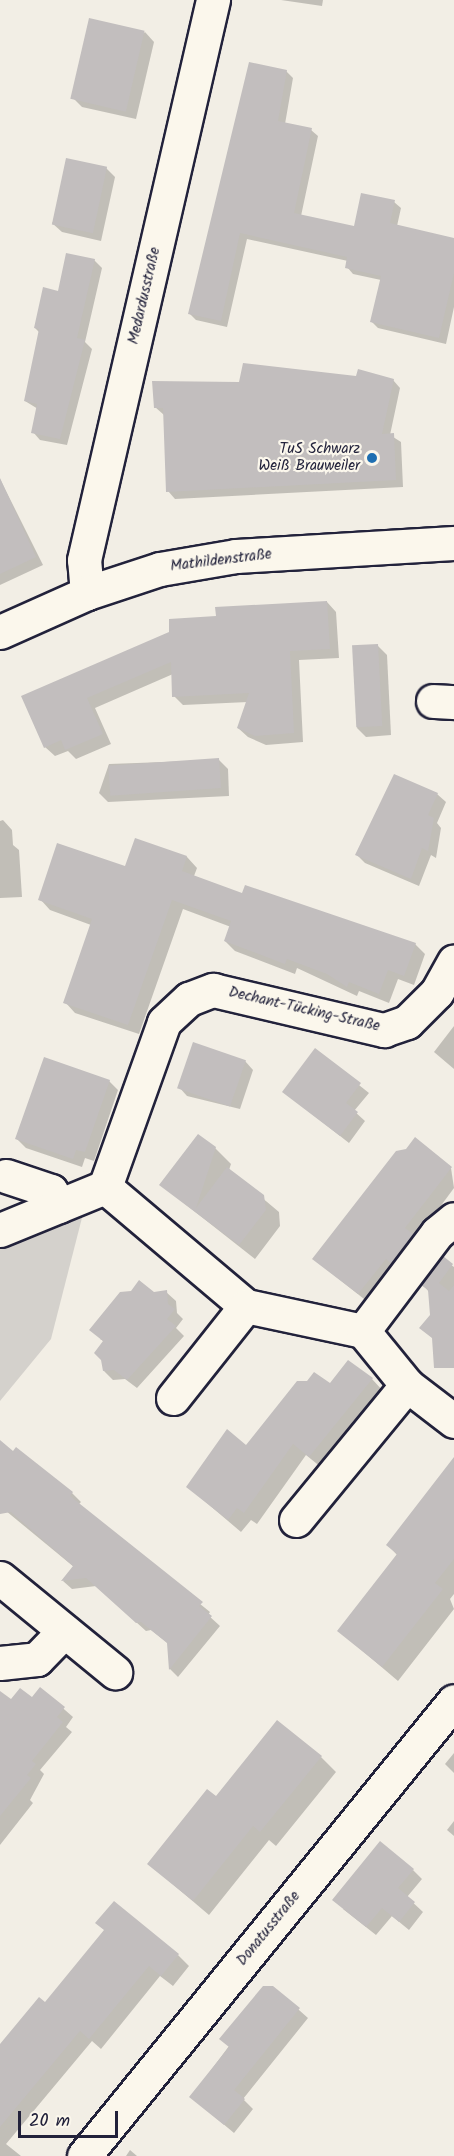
<!DOCTYPE html>
<meta charset="utf-8">
<style>
body{margin:0}
#map{position:relative;width:454px;height:2156px;overflow:hidden;background:#f2eee5;font-family:Kalam,sans-serif}
div>[style]{position:absolute}
.green>*{inset:0;background:#d4d1cc}
.shadow>*{inset:0;background:#0003}
.building>*{inset:0;background:#c2bebe;transform-origin:0 0}
.roads{filter:drop-shadow(2px 0 #22223b) drop-shadow(-2px 0 #22223b) drop-shadow(0 2px #22223b) drop-shadow(0 -2px #22223b)}
.minor>*{height:33px;margin:-16.5px;padding:0 16.5px;transform-origin:16.5px;border-radius:16.5px;background:#fbf7ec}
.dots>*{width:16px;height:16px;translate:-50% -50%;box-sizing:border-box;border:3px solid #fbf7ec;border-radius:50%}
span{translate:-50% -50%;white-space:nowrap;text-align:center;line-height:1.15;-webkit-text-stroke:4.5px #fbf7ec;paint-order:stroke}
.street-label{font-size:15px;color:#22223b}
.poi-label{font-size:15px;color:#22223b}
.right{translate:-100% -50%;text-align:right}
.scale{position:absolute;left:18px;top:2111px;width:100px;height:27px;box-sizing:border-box;border:3px solid #22223b;border-top:0;padding-left:8px;font-size:18px;line-height:21px;white-space:nowrap;color:#22223b;-webkit-text-stroke:4px #fbf7ec;paint-order:stroke}
</style>
<div id="map">
<div class="green">
<i style="clip-path:polygon(85px 1206px,51px 1339px,0 1401px,0 1242px)"></i>
</div>
<div class="shadow">
<i style="clip-path:polygon(281px 0,323px 0,322px 6px)"></i>
<i style="clip-path:polygon(145px 32px,154px 42px,136px 119px,82px 107px,73px 98px)"></i>
<i style="clip-path:polygon(286px 71px,293px 78px,285px 124px,311px 130px,318px 136px,301px 216px,355px 227px,394px 202px,401px 208px,397px 226px,454px 240px,454px 307px,446px 344px,378px 328px,371px 321px,381px 280px,353px 274px,347px 267px,348px 261px,247px 239px,227px 327px,196px 320px,189px 313px)"></i>
<i style="clip-path:polygon(106px 168px,115px 177px,101px 241px,62px 232px,52px 223px)"></i>
<i style="clip-path:polygon(94px 260px,102px 268px,85px 342px,92px 349px,67px 445px,40px 440px,33px 432px,38px 409px,25px 401px,40px 333px,35px 328px,59px 293px)"></i>
<i style="clip-path:polygon(393px 380px,400px 388px,390px 435px,401px 442px,403px 487px,175px 499px,168px 491px,164px 415px,155px 407px)"></i>
<i style="clip-path:polygon(0 479px,43px 565px,0 585px)"></i>
<i style="clip-path:polygon(327px 602px,336px 612px,339px 658px,299px 660px,303px 742px,266px 745px,248px 737px,238px 728px,248px 702px,183px 705px,174px 696px,173px 674px,95px 708px,111px 744px,76px 759px,68px 751px,55px 756px,45px 747px,23px 697px,217px 618px)"></i>
<i style="clip-path:polygon(378px 646px,387px 655px,391px 735px,366px 737px,357px 728px)"></i>
<i style="clip-path:polygon(219px 760px,228px 769px,229px 796px,108px 802px,99px 793px,109px 764px)"></i>
<i style="clip-path:polygon(437px 794px,446px 802px,437px 823px,441px 828px,436px 858px,431px 855px,419px 886px,365px 863px,357px 855px)"></i>
<i style="clip-path:polygon(3px 820px,12px 830px,13px 845px,19px 850px,22px 897px,0 898px,0 821px)"></i>
<i style="clip-path:polygon(136px 840px,187px 857px,197px 868px,194px 876px,243px 895px,415px 944px,425px 954px,414px 985px,398px 979px,389px 1003px,359px 991px,357px 996px,297px 968px,295px 974px,235px 951px,225px 941px,231px 927px,183px 909px,139px 1034px,75px 1013px,65px 1002px,91px 925px,50px 910px,40px 899px,126px 868px)"></i>
<i style="clip-path:polygon(454px 1026px,454px 1069px,434px 1052px)"></i>
<i style="clip-path:polygon(315px 1050px,369px 1093px,354px 1111px,365px 1121px,349px 1143px,284px 1092px)"></i>
<i style="clip-path:polygon(245px 1061px,253px 1070px,240px 1109px,187px 1096px,179px 1087px)"></i>
<i style="clip-path:polygon(109px 1081px,118px 1090px,94px 1161px,85px 1158px,82px 1167px,26px 1148px,17px 1139px)"></i>
<i style="clip-path:polygon(215px 1148px,231px 1164px,229px 1170px,279px 1212px,280px 1226px,255px 1259px,161px 1185px)"></i>
<i style="clip-path:polygon(451px 1168px,454px 1188px,369px 1303px,314px 1259px)"></i>
<i style="clip-path:polygon(443px 1259px,454px 1267px,454px 1356px,421px 1328px,431px 1315px,429px 1292px,423px 1285px)"></i>
<i style="clip-path:polygon(166px 1292px,176px 1301px,177px 1313px,183px 1319px,176px 1328px,184px 1336px,137px 1388px,125px 1379px,113px 1380px,104px 1371px,105px 1342px,100px 1339px,154px 1294px)"></i>
<i style="clip-path:polygon(372px 1379px,384px 1392px,322px 1468px,306px 1455px,257px 1524px,251px 1520px,241px 1532px,188px 1487px,330px 1385px)"></i>
<i style="clip-path:polygon(0 1444px,72px 1493px,81px 1502px,78px 1505px,210px 1612px,208px 1615px,220px 1626px,178px 1677px,170px 1669px,169px 1644px,151px 1630px,146px 1631px,96px 1586px,72px 1589px,63px 1581px,74px 1567px,0 1506px)"></i>
<i style="clip-path:polygon(454px 1485px,454px 1594px,450px 1599px,454px 1609px,398px 1681px,339px 1631px,397px 1555px,388px 1545px)"></i>
<i style="clip-path:polygon(41px 1689px,73px 1717px,66px 1727px,72px 1732px,40px 1770px,44px 1774px,30px 1800px,33px 1803px,0 1845px,0 1699px,32px 1699px)"></i>
<i style="clip-path:polygon(454px 1753px,454px 1773px,445px 1764px)"></i>
<i style="clip-path:polygon(321px 1757px,336px 1772px,276px 1846px,269px 1840px,209px 1915px,149px 1864px,216px 1798px)"></i>
<i style="clip-path:polygon(454px 1821px,454px 1836px,447px 1830px)"></i>
<i style="clip-path:polygon(413px 1870px,422px 1879px,407px 1897px,423px 1912px,409px 1930px,392px 1916px,376px 1935px,343px 1909px)"></i>
<i style="clip-path:polygon(178px 1955px,189px 1966px,173px 1986px,160px 1976px,101px 2049px,92px 2041px,6px 2144px,21px 2156px,0 2156px,0 2047px,45px 2004px)"></i>
<i style="clip-path:polygon(273px 1987px,308px 2018px,243px 2099px,253px 2109px,234px 2133px,191px 2097px)"></i>
<i style="clip-path:polygon(130px 2150px,137px 2156px,126px 2156px)"></i>
</div>
<div class="building">
<i style="left:89px;top:18px;width:57px;height:83px;rotate:13deg"></i>
<i style="clip-path:polygon(249px 62px,287px 70px,278px 121px,312px 128px,294px 213px,354px 226px,361px 193px,395px 200px,390px 223px,454px 238px,454px 273px,439px 338px,370px 322px,381px 276px,345px 268px,347px 257px,240px 233px,221px 321px,188px 314px)"></i>
<i style="left:66px;top:158px;width:42px;height:68px;rotate:12deg"></i>
<i style="clip-path:polygon(66px 253px,95px 259px,77px 338px,85px 340px,60px 439px,31px 433px,37px 404px,24px 401px,39px 329px,34px 328px,43px 287px,58px 291px)"></i>
<i style="clip-path:polygon(243px 363px,356px 376px,358px 369px,394px 379px,382px 434px,394px 433px,396px 480px,166px 492px,163px 408px,154px 408px,152px 381px,239px 382px)"></i>
<i style="clip-path:polygon(0 478px,36px 557px,0 574px)"></i>
<i style="clip-path:polygon(327px 601px,330px 649px,290px 651px,294px 733px,255px 736px,237px 728px,249px 693px,172px 697px,171px 662px,87px 698px,103px 734px,65px 750px,61px 740px,44px 748px,21px 696px,169px 632px,169px 619px,216px 616px,215px 607px)"></i>
<i style="left:378px;top:644px;width:82px;height:26px;rotate:87deg"></i>
<i style="left:219px;top:758px;width:30px;height:111px;rotate:86deg"></i>
<i style="clip-path:polygon(394px 774px,438px 793px,428px 815px,434px 818px,428px 851px,422px 848px,411px 879px,355px 855px)"></i>
<i style="clip-path:polygon(135px 838px,187px 856px,182px 871px,242px 893px,245px 885px,416px 943px,404px 976px,388px 970px,379px 994px,349px 982px,347px 987px,327px 974px,287px 959px,285px 964px,224px 941px,231px 921px,172px 900px,128px 1025px,63px 1003px,92px 919px,38px 900px,57px 843px,125px 866px)"></i>
<i style="left:193px;top:1042px;width:56px;height:49px;rotate:19deg"></i>
<i style="clip-path:polygon(315px 1048px,361px 1083px,346px 1103px,358px 1112px,340px 1136px,282px 1092px)"></i>
<i style="clip-path:polygon(44px 1057px,110px 1080px,85px 1152px,76px 1150px,73px 1159px,15px 1139px)"></i>
<i style="clip-path:polygon(198px 1134px,216px 1147px,196px 1208px,227px 1167px,264px 1195px,266px 1210px,239px 1245px,159px 1185px)"></i>
<i style="clip-path:polygon(415px 1137px,452px 1167px,405px 1228px,413px 1234px,391px 1263px,386px 1259px,358px 1294px,312px 1259px,396px 1151px,406px 1149px)"></i>
<i style="clip-path:polygon(443px 1256px,453px 1264px,439px 1283px,449px 1291px,454px 1285px,454px 1368px,434px 1368px,432px 1338px,419px 1328px,430px 1315px,428px 1290px,421px 1285px)"></i>
<i style="clip-path:polygon(139px 1280px,154px 1292px,167px 1290px,168px 1304px,175px 1309px,167px 1319px,176px 1326px,127px 1380px,114px 1370px,103px 1371px,101px 1360px,94px 1353px,103px 1341px,89px 1330px,120px 1292px,131px 1291px)"></i>
<i style="clip-path:polygon(348px 1360px,373px 1378px,309px 1457px,293px 1444px,244px 1513px,237px 1508px,228px 1520px,186px 1487px,227px 1429px,246px 1445px,297px 1381px,307px 1381px,314px 1372px,330px 1383px)"></i>
<i style="clip-path:polygon(0 1440px,13px 1451px,16px 1447px,73px 1492px,70px 1496px,203px 1602px,199px 1606px,212px 1616px,169px 1670px,167px 1643px,141px 1622px,136px 1623px,86px 1578px,61px 1581px,73px 1566px,11px 1512px,0 1514px)"></i>
<i style="clip-path:polygon(454px 1457px,454px 1559px,435px 1583px,443px 1589px,382px 1667px,337px 1631px,397px 1554px,386px 1545px)"></i>
<i style="clip-path:polygon(40px 1687px,65px 1707px,57px 1717px,63px 1722px,32px 1761px,36px 1764px,27px 1775px,31px 1778px,0 1816px,0 1691px,11px 1699px,20px 1688px,32px 1697px)"></i>
<i style="clip-path:polygon(277px 1720px,322px 1756px,260px 1832px,253px 1826px,193px 1901px,147px 1864px,207px 1789px,216px 1796px)"></i>
<i style="clip-path:polygon(380px 1841px,414px 1869px,398px 1888px,415px 1902px,399px 1922px,382px 1908px,366px 1927px,332px 1900px)"></i>
<i style="clip-path:polygon(114px 1901px,179px 1954px,161px 1976px,149px 1966px,89px 2039px,80px 2031px,0 2127px,0 2044px,39px 1997px,45px 2002px,104px 1930px,95px 1923px)"></i>
<i style="clip-path:polygon(263px 1986px,273px 1986px,300px 2008px,234px 2090px,245px 2099px,224px 2125px,189px 2097px,229px 2047px,219px 2039px)"></i>
</div>
<div class="roads">
<div class="minor">
<i style="left:87px;top:593px;width:33px;rotate:-95deg"></i>
<i style="left:84px;top:560px;width:575px;rotate:-77.03deg"></i>
<i style="left:0;top:632px;width:95px;rotate:-24.1deg"></i>
<i style="left:87px;top:593px;width:77px;rotate:-18.2deg"></i>
<i style="left:160px;top:569px;width:77px;rotate:-9.7deg"></i>
<i style="left:236px;top:556px;width:218px;rotate:-3.4deg"></i>
<i style="left:433px;top:701px;width:21px;rotate:3deg"></i>
<i style="left:6px;top:1176px;width:47px;rotate:18.4deg"></i>
<i style="left:51px;top:1191px;width:17px;rotate:62deg"></i>
<i style="left:105px;top:1187px;width:175px;rotate:-70.3deg"></i>
<i style="left:164px;top:1022px;width:34px;rotate:-43deg"></i>
<i style="left:189px;top:999px;width:26px;rotate:-21deg"></i>
<i style="left:213px;top:990px;width:176px;rotate:13.2deg"></i>
<i style="left:384px;top:1030px;width:24px;rotate:-19deg"></i>
<i style="left:407px;top:1022px;width:42px;rotate:-45deg"></i>
<i style="left:437px;top:992px;width:35px;rotate:-61deg"></i>
<i style="left:0;top:1230px;width:113px;rotate:-22.3deg"></i>
<i style="left:105px;top:1187px;width:185px;rotate:40.2deg"></i>
<i style="left:246px;top:1306px;width:120px;rotate:12.1deg"></i>
<i style="left:363px;top:1331px;width:70px;rotate:50.8deg"></i>
<i style="left:407px;top:1385px;width:59px;rotate:37.5deg"></i>
<i style="left:363px;top:1331px;width:123px;rotate:-52.9deg"></i>
<i style="left:437px;top:1233px;width:22px;rotate:-39deg"></i>
<i style="left:173px;top:1398px;width:117px;rotate:-51.6deg"></i>
<i style="left:296px;top:1520px;width:175px;rotate:-50.6deg"></i>
<i style="left:0;top:1578px;width:149px;rotate:39.3deg"></i>
<i style="left:0;top:1663px;width:37px;rotate:-6deg"></i>
<i style="left:37px;top:1659px;width:39px;rotate:-46deg"></i>
<i style="left:84px;top:2156px;width:586px;rotate:-50.88deg"></i>
</div>
</div>
<div class="dots">
<i style="left:372px;top:458px;background:#1f6fb2"></i>
</div>
<div class="street-label">
<span style="left:145px;top:296px;rotate:-77deg">Medardusstraße</span>
<span style="left:221px;top:561px;rotate:-7deg">Mathildenstraße</span>
<span style="left:304px;top:1010px;rotate:13deg">Dechant-Tücking-Straße</span>
<span style="left:269px;top:1929px;rotate:-51deg">Donatusstraße</span>
</div>
<div class="poi-label">
<span class="right" style="left:360px;top:458px">TuS Schwarz<br>Weiß Brauweiler</span>
</div>
<div class="scale">20 m</div>
</div>
